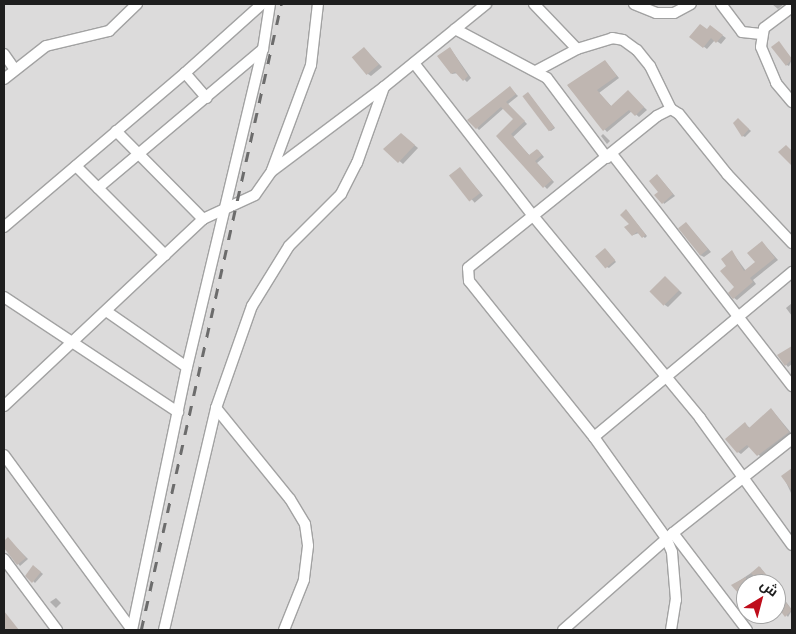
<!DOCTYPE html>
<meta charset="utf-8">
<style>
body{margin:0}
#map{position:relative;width:796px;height:634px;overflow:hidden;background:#eeeae5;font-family:Cabin,Cairo,sans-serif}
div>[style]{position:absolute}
.residential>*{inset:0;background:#dcdbdb}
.shadow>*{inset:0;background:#0003;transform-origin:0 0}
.building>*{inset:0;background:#bfb6b1;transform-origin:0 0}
.roads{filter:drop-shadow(1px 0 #a2a2a2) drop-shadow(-1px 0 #a2a2a2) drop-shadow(0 1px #a2a2a2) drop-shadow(0 -1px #a2a2a2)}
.minor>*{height:10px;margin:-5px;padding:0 5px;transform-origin:5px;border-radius:5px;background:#fff}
.rail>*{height:2.5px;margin-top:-1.25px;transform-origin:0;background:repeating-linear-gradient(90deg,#6c6c6c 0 10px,transparent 0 20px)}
span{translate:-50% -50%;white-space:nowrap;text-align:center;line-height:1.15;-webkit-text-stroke:4px #fff;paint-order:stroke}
.frame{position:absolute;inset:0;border:5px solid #1e1e1e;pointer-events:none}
.north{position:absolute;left:736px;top:574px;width:50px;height:50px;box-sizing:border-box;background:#fff;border:1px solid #a5a5a5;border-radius:50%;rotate:37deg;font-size:14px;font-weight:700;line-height:20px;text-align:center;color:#1e1e1e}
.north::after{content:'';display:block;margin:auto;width:18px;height:22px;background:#bf0d1b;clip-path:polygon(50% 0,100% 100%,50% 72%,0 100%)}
</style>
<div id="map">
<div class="residential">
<i style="clip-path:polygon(evenodd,4px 4px,792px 4px,792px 630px,4px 630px,4px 4px,746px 584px,776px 584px,776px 614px,746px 614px,746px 584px)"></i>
</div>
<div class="shadow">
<i style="clip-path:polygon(772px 4px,784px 4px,778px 9px)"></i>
<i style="clip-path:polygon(714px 29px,726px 38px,721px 44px,715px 40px,707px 49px,691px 37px)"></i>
<i style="clip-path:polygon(779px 43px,792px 59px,789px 66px,787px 65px)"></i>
<i style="clip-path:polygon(364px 48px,382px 67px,371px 76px,368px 74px)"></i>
<i style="clip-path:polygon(450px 48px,471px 78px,467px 82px,458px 73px,452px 74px)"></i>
<i style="clip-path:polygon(605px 61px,619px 78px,599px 93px,612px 107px,628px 92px,647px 110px,639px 117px,632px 111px,607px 132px,568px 86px)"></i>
<i style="clip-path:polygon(510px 88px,518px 96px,508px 104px,527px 124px,513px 137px,530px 156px,538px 150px,544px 157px,537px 163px,554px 182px,547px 189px,498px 136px,515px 120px,504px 108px,479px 130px,477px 128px)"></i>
<i style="clip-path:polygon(528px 93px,555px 128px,551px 131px,549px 130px)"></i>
<i style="clip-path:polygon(740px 121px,751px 131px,745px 137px,743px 136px)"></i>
<i style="clip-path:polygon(401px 134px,418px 148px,403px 164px,385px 149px)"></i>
<i style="clip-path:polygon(603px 134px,610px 141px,607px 144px,601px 136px)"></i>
<i style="left:460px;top:169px;width:35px;height:11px;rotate:49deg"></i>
<i style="clip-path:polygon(659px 177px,675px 196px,664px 204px,659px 192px)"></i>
<i style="clip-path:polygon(626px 210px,647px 236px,645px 238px,639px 233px,633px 235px)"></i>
<i style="clip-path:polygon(686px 223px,711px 252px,704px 257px,700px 255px)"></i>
<i style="clip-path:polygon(762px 242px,778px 260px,753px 280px,756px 284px,737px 300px,734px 298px,736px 288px,728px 266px,732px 252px,746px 271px,756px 263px)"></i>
<i style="clip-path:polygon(607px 251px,616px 262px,609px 268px,607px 267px)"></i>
<i style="clip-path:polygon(665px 277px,682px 293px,668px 307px,665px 305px)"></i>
<i style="clip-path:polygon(792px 303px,792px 316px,786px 308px)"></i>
<i style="clip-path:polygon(792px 347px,792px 364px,788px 367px,778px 355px,783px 355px)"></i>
<i style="clip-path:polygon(772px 410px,792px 434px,761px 457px,750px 446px,741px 454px,738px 452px,727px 439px,745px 424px,750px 428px)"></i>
<i style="clip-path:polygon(792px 469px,792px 495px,783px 476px)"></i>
<i style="clip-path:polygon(8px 539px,28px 559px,20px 566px,4px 547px)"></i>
<i style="clip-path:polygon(760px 567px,773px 584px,746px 584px,746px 601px,733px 585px)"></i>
<i style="clip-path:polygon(36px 568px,43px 574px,35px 583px,27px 575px)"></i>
<i style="clip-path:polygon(776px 588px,792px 610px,788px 617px,776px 603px)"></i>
<i style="clip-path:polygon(56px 598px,61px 603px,56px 608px,50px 602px)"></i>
</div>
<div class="building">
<i style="clip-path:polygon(700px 24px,707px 29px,710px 25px,723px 35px,716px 43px,711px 38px,703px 48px,689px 37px)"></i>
<i style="clip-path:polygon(779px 41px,792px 59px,786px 66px,771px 47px)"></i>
<i style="left:364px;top:47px;width:23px;height:16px;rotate:50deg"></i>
<i style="clip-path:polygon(450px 47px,468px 76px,463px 81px,455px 72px,451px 74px,437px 56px)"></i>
<i style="clip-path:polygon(605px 60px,617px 76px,597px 90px,611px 106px,628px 90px,644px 107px,635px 116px,629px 110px,603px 131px,567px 85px)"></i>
<i style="clip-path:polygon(510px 86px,516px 94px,506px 102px,525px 121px,511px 134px,529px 155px,537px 149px,542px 155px,535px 161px,552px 180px,543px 188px,496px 136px,513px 119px,501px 107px,476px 129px,467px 120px)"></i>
<i style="left:528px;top:92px;width:44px;height:7px;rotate:53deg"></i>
<i style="clip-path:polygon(738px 118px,749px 129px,742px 137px,733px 123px)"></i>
<i style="clip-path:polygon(401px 133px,415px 145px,398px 163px,383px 149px)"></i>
<i style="clip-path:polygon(786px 145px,792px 151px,792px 166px,778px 152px)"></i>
<i style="left:460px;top:167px;width:33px;height:14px;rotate:52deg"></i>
<i style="clip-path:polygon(657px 174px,673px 194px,662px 204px,654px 195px,658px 192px,649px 181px)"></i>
<i style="clip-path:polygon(626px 209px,646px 235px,642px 238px,637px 232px,632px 236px,624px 227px,629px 224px,620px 215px)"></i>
<i style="left:686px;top:222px;width:35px;height:10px;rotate:51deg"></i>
<i style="clip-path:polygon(762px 241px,775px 258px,750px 278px,753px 282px,733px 299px,728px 293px,734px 287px,720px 271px,726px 266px,721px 259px,732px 250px,744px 271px,755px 262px,747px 253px)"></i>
<i style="left:605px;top:248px;width:16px;height:13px;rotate:50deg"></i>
<i style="left:665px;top:276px;width:20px;height:22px;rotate:45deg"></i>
<i style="clip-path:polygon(792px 346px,792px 359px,785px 366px,777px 355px)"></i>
<i style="clip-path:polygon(771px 408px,789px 432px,757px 456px,747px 445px,737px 453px,725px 439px,745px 422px,749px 428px)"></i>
<i style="clip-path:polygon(792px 468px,792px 491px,781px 476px)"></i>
<i style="clip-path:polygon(8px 537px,26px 558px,17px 565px,4px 548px,4px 541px)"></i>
<i style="clip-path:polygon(33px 565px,41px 572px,32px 583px,25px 576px)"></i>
<i style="clip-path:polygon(759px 566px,774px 584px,760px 584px,751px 573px)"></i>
<i style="clip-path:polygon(746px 577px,746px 602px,731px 585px)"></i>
<i style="clip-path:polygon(776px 590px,792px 610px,785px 617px,776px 605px)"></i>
<i style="clip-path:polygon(4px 611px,19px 630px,4px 630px)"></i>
</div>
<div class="roads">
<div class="minor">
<i style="left:534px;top:4px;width:62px;rotate:46.3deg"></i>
<i style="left:634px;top:4px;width:24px;rotate:22deg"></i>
<i style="left:656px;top:13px;width:18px"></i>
<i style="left:674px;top:13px;width:19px;rotate:-28deg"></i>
<i style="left:721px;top:4px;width:35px;rotate:53deg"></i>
<i style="left:742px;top:32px;width:19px;rotate:6deg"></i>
<i style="left:792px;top:7px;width:35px;rotate:143deg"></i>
<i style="left:764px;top:28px;width:19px;rotate:99deg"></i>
<i style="left:761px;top:47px;width:39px;rotate:67deg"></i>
<i style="left:776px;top:83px;width:25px;rotate:50deg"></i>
<i style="left:455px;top:29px;width:104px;rotate:28deg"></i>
<i style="left:547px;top:78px;width:100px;rotate:53.1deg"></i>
<i style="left:4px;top:54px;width:19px;rotate:55deg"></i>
<i style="left:414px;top:63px;width:195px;rotate:52.1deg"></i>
<i style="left:534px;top:217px;width:261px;rotate:50.4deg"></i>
<i style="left:700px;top:418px;width:157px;rotate:54.1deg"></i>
<i style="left:536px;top:71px;width:47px;rotate:-28.2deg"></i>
<i style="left:577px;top:49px;width:37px;rotate:-17deg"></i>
<i style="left:612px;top:38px;width:11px;rotate:10deg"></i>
<i style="left:623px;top:40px;width:17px;rotate:36deg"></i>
<i style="left:637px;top:50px;width:21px;rotate:51deg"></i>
<i style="left:650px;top:66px;width:48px;rotate:64deg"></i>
<i style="left:185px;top:73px;width:33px;rotate:49deg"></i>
<i style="left:4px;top:79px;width:53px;rotate:-38.2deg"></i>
<i style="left:46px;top:46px;width:65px;rotate:-13.4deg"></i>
<i style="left:109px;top:31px;width:39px;rotate:-44deg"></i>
<i style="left:116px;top:131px;width:124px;rotate:45.3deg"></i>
<i style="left:612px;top:154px;width:294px;rotate:52.2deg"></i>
<i style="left:76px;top:166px;width:126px;rotate:45deg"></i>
<i style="left:272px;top:170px;width:112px;rotate:-69.6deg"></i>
<i style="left:311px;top:65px;width:61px;rotate:-83.5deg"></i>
<i style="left:98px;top:188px;width:216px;rotate:-40.1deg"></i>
<i style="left:4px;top:227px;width:238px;rotate:-40.4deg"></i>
<i style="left:185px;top:73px;width:103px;rotate:-41.9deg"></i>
<i style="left:4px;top:297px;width:209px;rotate:33.5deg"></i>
<i style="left:106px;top:311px;width:98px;rotate:34.7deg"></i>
<i style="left:4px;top:406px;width:273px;rotate:-43.2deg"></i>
<i style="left:203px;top:219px;width:57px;rotate:-24.8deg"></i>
<i style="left:255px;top:195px;width:29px;rotate:-55deg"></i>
<i style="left:272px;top:171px;width:140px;rotate:-36.9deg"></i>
<i style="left:216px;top:408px;width:117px;rotate:50.9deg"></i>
<i style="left:290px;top:499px;width:29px;rotate:59deg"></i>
<i style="left:305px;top:524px;width:22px;rotate:82deg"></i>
<i style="left:308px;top:546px;width:34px;rotate:97deg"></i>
<i style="left:304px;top:580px;width:54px;rotate:111.8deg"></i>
<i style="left:594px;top:437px;width:200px;rotate:-128.7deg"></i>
<i style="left:469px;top:281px;width:13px;rotate:-94deg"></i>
<i style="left:468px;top:268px;width:243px;rotate:-38.8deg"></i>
<i style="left:657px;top:116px;width:16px;rotate:-27deg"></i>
<i style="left:671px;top:109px;width:9px;rotate:32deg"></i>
<i style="left:679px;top:114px;width:77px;rotate:51.3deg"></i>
<i style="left:727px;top:174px;width:95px;rotate:46.7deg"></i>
<i style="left:4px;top:455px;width:217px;rotate:53.8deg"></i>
<i style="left:673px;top:533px;width:122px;rotate:52.7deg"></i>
<i style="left:4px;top:559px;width:89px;rotate:53.3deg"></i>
<i style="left:132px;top:630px;width:269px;rotate:-78.2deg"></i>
<i style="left:187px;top:367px;width:327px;rotate:-76.6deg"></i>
<i style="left:263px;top:49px;width:46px;rotate:-81.2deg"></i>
<i style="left:164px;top:630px;width:228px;rotate:-76.8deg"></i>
<i style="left:216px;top:408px;width:108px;rotate:-70.6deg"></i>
<i style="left:252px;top:306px;width:70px;rotate:-58.3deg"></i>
<i style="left:289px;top:246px;width:74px;rotate:-45deg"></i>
<i style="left:341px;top:194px;width:35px;rotate:-63deg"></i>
<i style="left:357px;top:163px;width:81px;rotate:-70.4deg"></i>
<i style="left:384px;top:87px;width:132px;rotate:-39.1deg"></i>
<i style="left:563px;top:630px;width:147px;rotate:-41.4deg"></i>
<i style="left:673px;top:533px;width:152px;rotate:-38.3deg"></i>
<i style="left:671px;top:630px;width:30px;rotate:-81deg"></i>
<i style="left:676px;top:600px;width:48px;rotate:-94.8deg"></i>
<i style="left:672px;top:552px;width:15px;rotate:-113deg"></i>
<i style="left:666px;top:538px;width:124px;rotate:-125.5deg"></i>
<i style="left:594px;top:437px;width:258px;rotate:-39.8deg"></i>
</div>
</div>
<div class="rail">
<i style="left:141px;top:630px;width:641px;rotate:-77.39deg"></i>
</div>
<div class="frame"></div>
<div class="north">ش</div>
</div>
